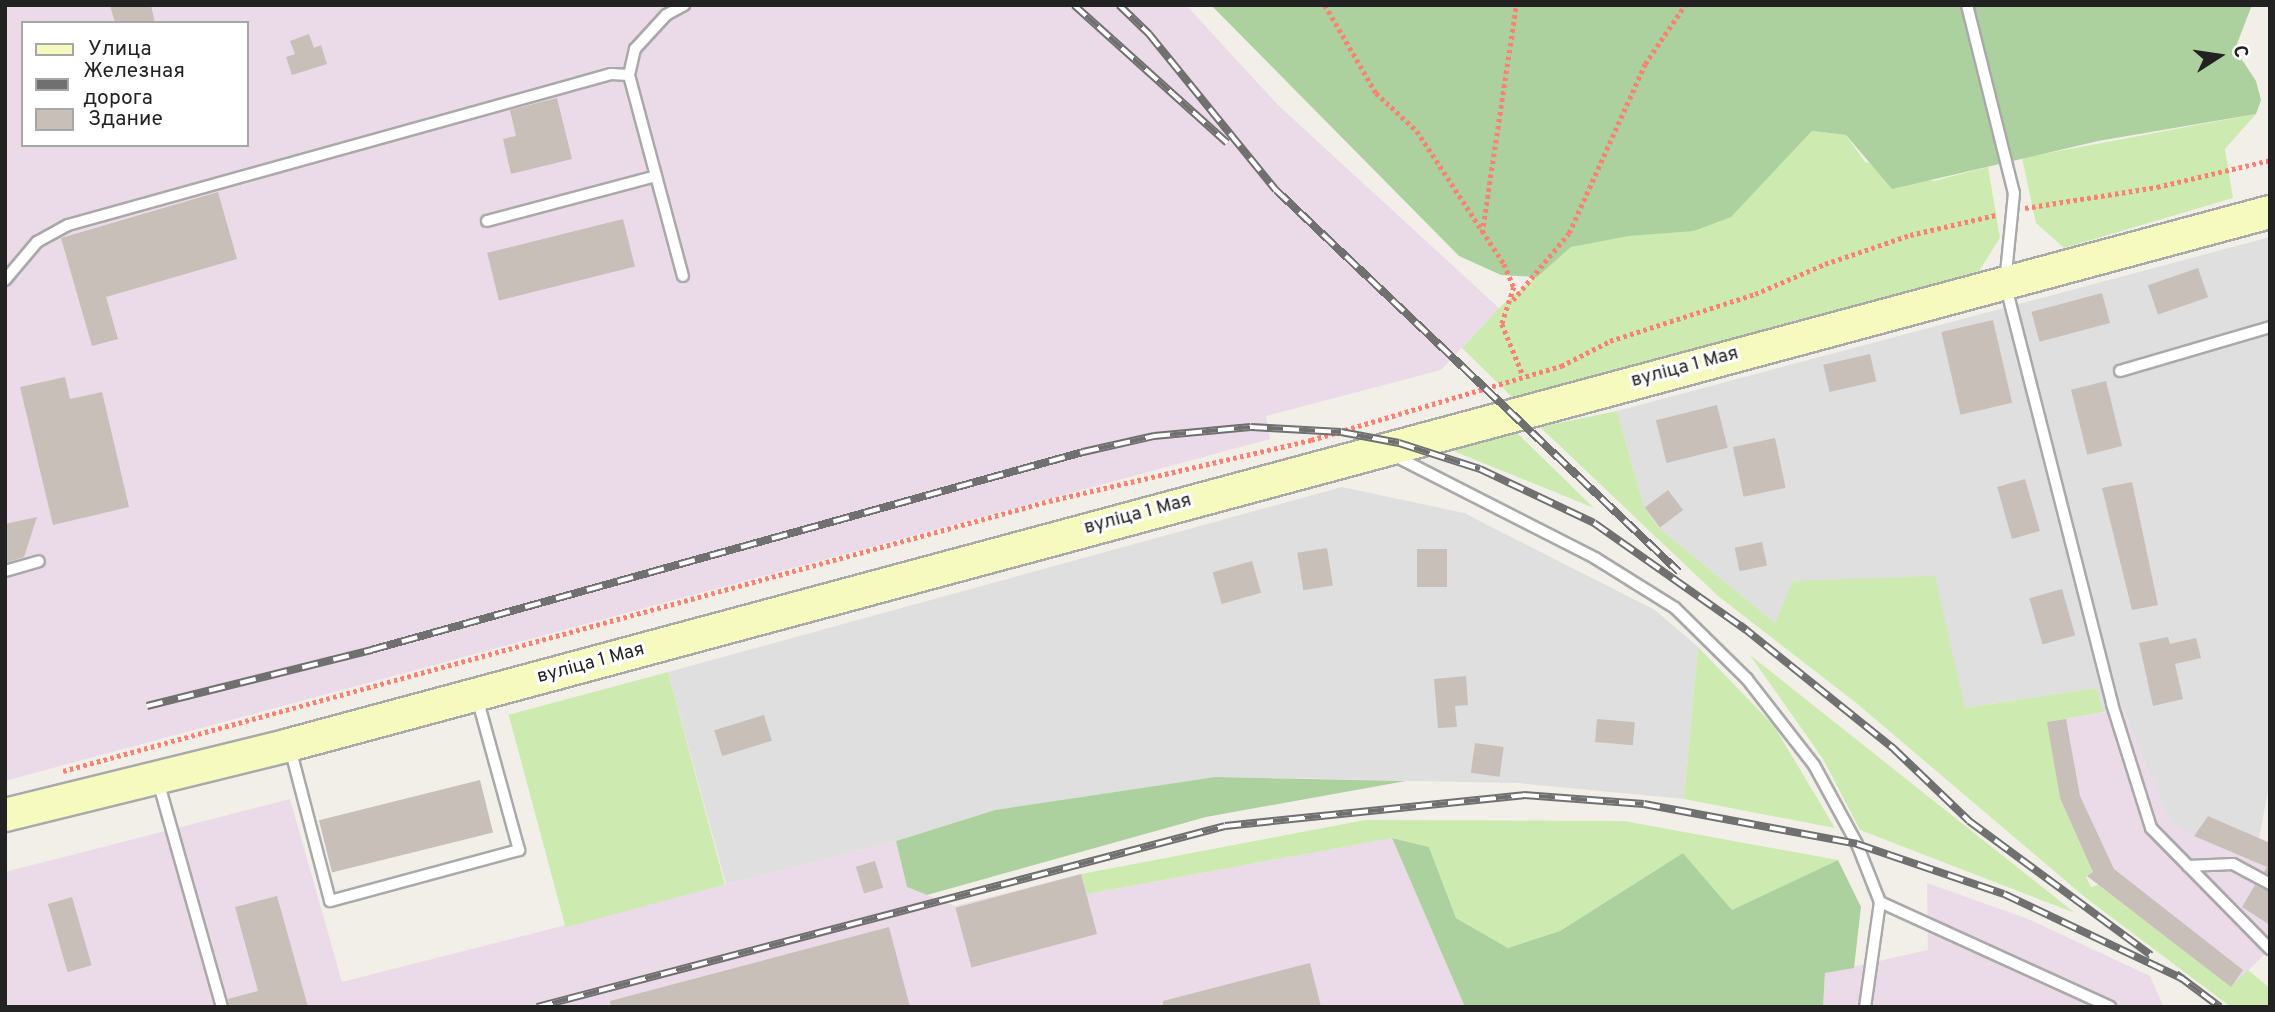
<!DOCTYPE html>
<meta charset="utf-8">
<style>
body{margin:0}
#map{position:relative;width:2275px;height:1012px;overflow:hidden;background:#f2efe9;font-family:Overpass,sans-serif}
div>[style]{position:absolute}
.residential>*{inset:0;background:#e0dfdf}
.industrial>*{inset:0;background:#ebdbe8}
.grass>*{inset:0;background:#cdebb0;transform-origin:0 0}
.forest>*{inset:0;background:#add19e}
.building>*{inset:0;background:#c7bfb8;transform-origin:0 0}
.path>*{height:4.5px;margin-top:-2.25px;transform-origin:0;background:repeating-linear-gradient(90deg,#fa8072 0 3.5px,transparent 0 7px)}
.roads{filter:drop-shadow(2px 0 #a9a9a9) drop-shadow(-2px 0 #a9a9a9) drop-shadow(0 2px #a9a9a9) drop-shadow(0 -2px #a9a9a9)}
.lane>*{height:10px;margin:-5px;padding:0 5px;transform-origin:5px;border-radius:5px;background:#fff}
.secondary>*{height:32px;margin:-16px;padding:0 16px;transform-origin:16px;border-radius:16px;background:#f7fabf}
.rail>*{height:8px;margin-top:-4px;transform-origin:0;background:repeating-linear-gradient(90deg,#fff 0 16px,#707070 0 32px);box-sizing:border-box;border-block:2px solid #707070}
span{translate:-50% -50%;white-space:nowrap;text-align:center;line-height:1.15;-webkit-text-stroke:6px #fff;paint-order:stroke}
.street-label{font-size:19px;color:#222}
.frame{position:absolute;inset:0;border:7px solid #222;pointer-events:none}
.legend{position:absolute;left:21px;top:21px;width:228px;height:126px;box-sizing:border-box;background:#fff;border:2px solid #a7a7a7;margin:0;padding:9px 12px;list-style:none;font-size:21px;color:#222}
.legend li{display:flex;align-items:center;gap:14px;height:35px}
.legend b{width:35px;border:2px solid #a7a7a7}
.north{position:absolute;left:2184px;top:21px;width:70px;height:70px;-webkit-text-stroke:5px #fff;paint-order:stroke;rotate:78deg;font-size:19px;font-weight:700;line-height:28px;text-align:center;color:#222}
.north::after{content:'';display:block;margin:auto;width:24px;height:32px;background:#222;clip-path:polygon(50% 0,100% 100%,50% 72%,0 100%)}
</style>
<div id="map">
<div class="residential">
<i style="clip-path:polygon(2270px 237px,2270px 781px,2259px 838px,2194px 836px,2170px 823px,2123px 709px,2104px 712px,2096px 688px,1965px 708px,1775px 623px,1658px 527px,1644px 507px,1617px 411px)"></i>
<i style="clip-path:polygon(1342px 487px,1464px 513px,1655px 610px,1698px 647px,1684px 799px,1517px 783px,1215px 777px,995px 810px,896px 841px,726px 884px,668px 672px)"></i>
</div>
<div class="industrial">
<i style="clip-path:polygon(evenodd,5px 5px,1186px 5px,1278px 105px,1499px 308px,1441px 370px,1266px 416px,1270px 439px,5px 781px,5px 5px,23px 23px,247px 23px,247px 145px,23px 145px,23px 23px)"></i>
<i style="clip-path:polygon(2123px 709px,2171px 823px,2194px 835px,2208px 816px,2270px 843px,2270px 949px,2231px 987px,2098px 885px,2060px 798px,2047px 722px)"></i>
<i style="clip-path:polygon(290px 799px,342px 982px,896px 841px,907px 887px,955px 906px,1081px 874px,1087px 894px,1392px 838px,1465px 1007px,5px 1007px,5px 872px)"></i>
<i style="clip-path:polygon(1927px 883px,2028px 919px,2150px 976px,2164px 1007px,1823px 1007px,1825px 973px,1928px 950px)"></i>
</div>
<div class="grass">
<i style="clip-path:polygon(2256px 114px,2225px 149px,2233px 198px,2064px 248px,2036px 223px,2022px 158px)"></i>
<i style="clip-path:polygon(1812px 131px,1846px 135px,1865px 162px,1934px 181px,1988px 167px,2000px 238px,1979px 271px,1516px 401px,1462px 348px,1499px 308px,1570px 247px,1731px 216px)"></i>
<i style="clip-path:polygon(1617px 411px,1644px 507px,1658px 527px,1775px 623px,1793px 581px,1935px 576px,1965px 708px,2096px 688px,2104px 712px,2048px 722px,2060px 798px,2093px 872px,2086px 877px,2091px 887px,2098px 885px,2231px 986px,2248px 970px,2270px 988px,2270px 1007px,2231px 1007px,2086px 898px,1855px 702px,1718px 596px,1540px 427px)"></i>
<i style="clip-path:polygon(1517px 433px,1594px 508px,1446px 448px)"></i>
<i style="clip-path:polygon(1698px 647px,1774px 726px,1835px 828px,1684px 799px)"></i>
<i style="clip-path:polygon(1750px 655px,2075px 913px,1860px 830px,1823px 759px)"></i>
<i style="left:668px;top:672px;width:220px;height:165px;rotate:75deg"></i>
<i style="clip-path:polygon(1365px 820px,1624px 821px,1838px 860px,1732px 910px,1683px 853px,1560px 931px,1508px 948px,1456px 918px,1429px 847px,1392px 838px,1087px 894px,1081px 874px)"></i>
</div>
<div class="forest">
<i style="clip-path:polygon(1211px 5px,2252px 5px,2235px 49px,2256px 81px,2261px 100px,2256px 114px,2098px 141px,1892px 189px,1846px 135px,1812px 131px,1731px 217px,1694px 231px,1629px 236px,1571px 247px,1537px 277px,1501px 275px,1459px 256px)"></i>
<i style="clip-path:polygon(1215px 777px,1406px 781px,1206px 817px,927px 895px,907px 887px,896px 841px,995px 810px)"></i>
<i style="clip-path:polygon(1392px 838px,1429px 847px,1456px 918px,1508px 948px,1560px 931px,1683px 853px,1732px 910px,1838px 860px,1861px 907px,1854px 968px,1825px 973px,1823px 1007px,1465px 1007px)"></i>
</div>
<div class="building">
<i style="clip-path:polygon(110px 5px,151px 5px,155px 23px,115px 23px)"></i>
<i style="clip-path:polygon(309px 34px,314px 48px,321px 45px,327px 64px,292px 75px,286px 57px,295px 54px,290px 41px)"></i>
<i style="clip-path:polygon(557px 98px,572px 159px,511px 174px,503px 139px,516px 136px,510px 110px)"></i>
<i style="clip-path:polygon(218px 192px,237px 259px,106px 297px,118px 339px,92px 346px,61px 238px)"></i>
<i style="left:623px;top:219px;width:49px;height:140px;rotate:76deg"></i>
<i style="left:2198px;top:268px;width:31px;height:53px;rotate:71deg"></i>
<i style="left:2102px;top:293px;width:31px;height:73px;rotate:75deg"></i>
<i style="left:1993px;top:320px;width:85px;height:53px;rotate:77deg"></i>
<i style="left:1870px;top:354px;width:28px;height:48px;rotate:77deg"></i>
<i style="clip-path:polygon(65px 377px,70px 399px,102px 392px,129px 507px,53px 525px,20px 387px)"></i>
<i style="left:2106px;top:381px;width:67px;height:36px;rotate:76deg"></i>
<i style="left:1717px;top:405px;width:44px;height:63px;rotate:76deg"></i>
<i style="left:1775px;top:438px;width:51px;height:43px;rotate:78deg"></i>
<i style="left:2025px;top:479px;width:54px;height:29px;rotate:74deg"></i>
<i style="clip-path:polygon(2132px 482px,2158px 605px,2132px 610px,2102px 488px)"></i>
<i style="left:1668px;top:490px;width:25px;height:29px;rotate:53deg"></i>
<i style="clip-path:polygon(37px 517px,24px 557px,5px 563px,5px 524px)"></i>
<i style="left:1762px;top:542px;width:24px;height:28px;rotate:78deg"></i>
<i style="left:1327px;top:548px;width:38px;height:30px;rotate:81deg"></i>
<i style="left:1417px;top:549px;width:30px;height:38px"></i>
<i style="left:1252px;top:561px;width:33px;height:41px;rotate:74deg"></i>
<i style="left:2062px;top:589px;width:48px;height:34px;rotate:74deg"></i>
<i style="clip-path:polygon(2168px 637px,2170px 644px,2196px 638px,2201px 658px,2175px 664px,2183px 699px,2153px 706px,2139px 643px)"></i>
<i style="clip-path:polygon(1466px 676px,1468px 705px,1455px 706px,1457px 727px,1438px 728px,1434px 679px)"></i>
<i style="left:764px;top:715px;width:27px;height:52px;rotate:73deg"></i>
<i style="left:1597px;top:719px;width:38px;height:23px;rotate:5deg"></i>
<i style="clip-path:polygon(2066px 719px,2080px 796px,2114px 869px,2243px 970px,2231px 987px,2087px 876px,2093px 872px,2060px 798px,2047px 722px)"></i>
<i style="left:1475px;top:743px;width:29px;height:30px;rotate:8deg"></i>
<i style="left:480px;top:780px;width:54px;height:166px;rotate:76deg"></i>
<i style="clip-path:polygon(2208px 816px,2270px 843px,2270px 875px,2264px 872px,2267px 867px,2194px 836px)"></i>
<i style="left:875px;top:861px;width:28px;height:20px;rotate:73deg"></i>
<i style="left:1081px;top:874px;width:62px;height:130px;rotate:75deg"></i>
<i style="clip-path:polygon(2255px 885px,2270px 892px,2270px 925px,2242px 907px)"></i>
<i style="clip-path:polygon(277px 896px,308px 1007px,230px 1007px,228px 999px,258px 991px,235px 907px)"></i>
<i style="left:72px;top:897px;width:71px;height:25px;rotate:74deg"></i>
<i style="clip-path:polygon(889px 927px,910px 1007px,611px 1007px,610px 1001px)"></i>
<i style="clip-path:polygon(1310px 963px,1321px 1007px,1163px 1007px,1163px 1001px)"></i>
</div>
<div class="path">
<i style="left:1325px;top:5px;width:102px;rotate:59.9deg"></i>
<i style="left:1376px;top:93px;width:56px;rotate:42.8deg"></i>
<i style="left:1417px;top:131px;width:159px;rotate:56.8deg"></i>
<i style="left:1504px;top:264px;width:25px;rotate:67deg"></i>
<i style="left:1514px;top:287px;width:39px;rotate:108deg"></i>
<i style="left:1502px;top:324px;width:55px;rotate:67.6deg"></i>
<i style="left:2025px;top:208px;width:134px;rotate:-9deg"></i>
<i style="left:2157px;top:187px;width:116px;rotate:-13.4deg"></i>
<i style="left:1482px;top:233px;width:231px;rotate:-81.5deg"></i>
<i style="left:1513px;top:300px;width:87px;rotate:-50.1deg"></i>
<i style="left:1569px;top:233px;width:185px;rotate:-65.8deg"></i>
<i style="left:1645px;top:64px;width:71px;rotate:-55.9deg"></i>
<i style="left:63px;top:771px;width:1022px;rotate:-15.31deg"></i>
<i style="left:1049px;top:501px;width:269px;rotate:-13.1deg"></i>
<i style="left:1311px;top:440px;width:261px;rotate:-16.5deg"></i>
<i style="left:1561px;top:366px;width:55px;rotate:-27deg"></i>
<i style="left:1610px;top:341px;width:152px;rotate:-18deg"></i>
<i style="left:1755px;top:294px;width:76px;rotate:-23.2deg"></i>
<i style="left:1825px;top:264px;width:90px;rotate:-18.8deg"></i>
<i style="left:1910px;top:235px;width:88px;rotate:-13.1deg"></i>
</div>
<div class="roads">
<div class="lane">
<i style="left:1967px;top:5px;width:194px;rotate:76deg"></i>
<i style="left:2014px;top:193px;width:90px;rotate:95.7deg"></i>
<i style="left:2005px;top:283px;width:434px;rotate:75.7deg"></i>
<i style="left:2112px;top:704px;width:130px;rotate:72.5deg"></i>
<i style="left:2151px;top:828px;width:170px;rotate:45.5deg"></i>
<i style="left:629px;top:75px;width:27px;rotate:-77deg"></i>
<i style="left:635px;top:49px;width:46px;rotate:-47.6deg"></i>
<i style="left:666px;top:15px;width:21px;rotate:-29deg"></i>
<i style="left:487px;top:221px;width:175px;rotate:-14.9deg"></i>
<i style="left:5px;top:280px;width:50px;rotate:-49.9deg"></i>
<i style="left:37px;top:242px;width:35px;rotate:-29deg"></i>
<i style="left:68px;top:225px;width:564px;rotate:-15.54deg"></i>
<i style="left:611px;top:74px;width:18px;rotate:3deg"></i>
<i style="left:629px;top:75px;width:208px;rotate:75deg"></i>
<i style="left:2120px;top:371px;width:156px;rotate:-16.3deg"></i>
<i style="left:1395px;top:456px;width:225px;rotate:27deg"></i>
<i style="left:1595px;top:558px;width:94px;rotate:32deg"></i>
<i style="left:1675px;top:608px;width:101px;rotate:44.6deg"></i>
<i style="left:1747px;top:679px;width:109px;rotate:52.1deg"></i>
<i style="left:1814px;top:765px;width:90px;rotate:61.4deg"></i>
<i style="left:1857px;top:844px;width:62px;rotate:68.4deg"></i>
<i style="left:1880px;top:902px;width:106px;rotate:98.1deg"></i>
<i style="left:5px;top:571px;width:35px;rotate:-16deg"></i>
<i style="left:290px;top:748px;width:158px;rotate:75.3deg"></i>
<i style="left:330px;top:901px;width:196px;rotate:-15.1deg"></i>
<i style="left:519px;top:850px;width:159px;rotate:-105.4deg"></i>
<i style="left:158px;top:781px;width:235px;rotate:74.2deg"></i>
<i style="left:2188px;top:866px;width:45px;rotate:-2.5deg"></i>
<i style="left:2233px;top:864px;width:42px;rotate:28.4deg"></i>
<i style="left:1880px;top:902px;width:253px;rotate:24.5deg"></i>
</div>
<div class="secondary">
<i style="left:5px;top:815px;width:292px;rotate:-13.8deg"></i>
<i style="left:289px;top:745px;width:2051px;rotate:-15.06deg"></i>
</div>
</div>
<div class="rail">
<i style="left:1074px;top:5px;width:206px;rotate:42deg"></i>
<i style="left:1119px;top:5px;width:42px;rotate:44deg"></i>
<i style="left:1149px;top:34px;width:201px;rotate:50.9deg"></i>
<i style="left:1276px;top:190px;width:555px;rotate:43.47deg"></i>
<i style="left:1740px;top:625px;width:198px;rotate:38.8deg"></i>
<i style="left:1894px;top:749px;width:104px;rotate:43.8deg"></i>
<i style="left:1969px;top:821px;width:226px;rotate:36.4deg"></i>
<i style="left:147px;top:706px;width:231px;rotate:-14deg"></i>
<i style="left:371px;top:650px;width:739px;rotate:-15.54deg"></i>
<i style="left:1083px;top:452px;width:73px;rotate:-12.7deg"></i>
<i style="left:1154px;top:436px;width:97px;rotate:-5.3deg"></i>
<i style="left:1251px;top:427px;width:90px;rotate:3.2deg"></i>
<i style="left:1341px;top:432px;width:59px;rotate:10.7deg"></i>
<i style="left:1399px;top:443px;width:85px;rotate:17.8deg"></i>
<i style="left:1480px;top:469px;width:126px;rotate:25.3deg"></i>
<i style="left:1594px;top:523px;width:186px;rotate:35.1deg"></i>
<i style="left:2176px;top:974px;width:55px;rotate:36.9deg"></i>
<i style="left:537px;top:1007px;width:711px;rotate:-14.74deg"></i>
<i style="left:1225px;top:826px;width:300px;rotate:-5.9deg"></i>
<i style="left:1523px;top:795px;width:121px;rotate:4.3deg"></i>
<i style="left:1644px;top:804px;width:217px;rotate:10.6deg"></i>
<i style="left:1857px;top:844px;width:155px;rotate:18.8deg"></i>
<i style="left:2004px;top:894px;width:198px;rotate:25.4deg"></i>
</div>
<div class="street-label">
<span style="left:1685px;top:368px;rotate:-15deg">вуліца 1 Мая</span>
<span style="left:1138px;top:515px;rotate:-15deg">вуліца 1 Мая</span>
<span style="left:591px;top:664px;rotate:-15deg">вуліца 1 Мая</span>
</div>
<div class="frame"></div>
<ul class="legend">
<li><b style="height:9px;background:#f7fabf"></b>Улица</li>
<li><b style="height:9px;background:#707070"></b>Железная дорога</li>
<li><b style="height:19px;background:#c7bfb8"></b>Здание</li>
</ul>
<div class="north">С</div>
</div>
